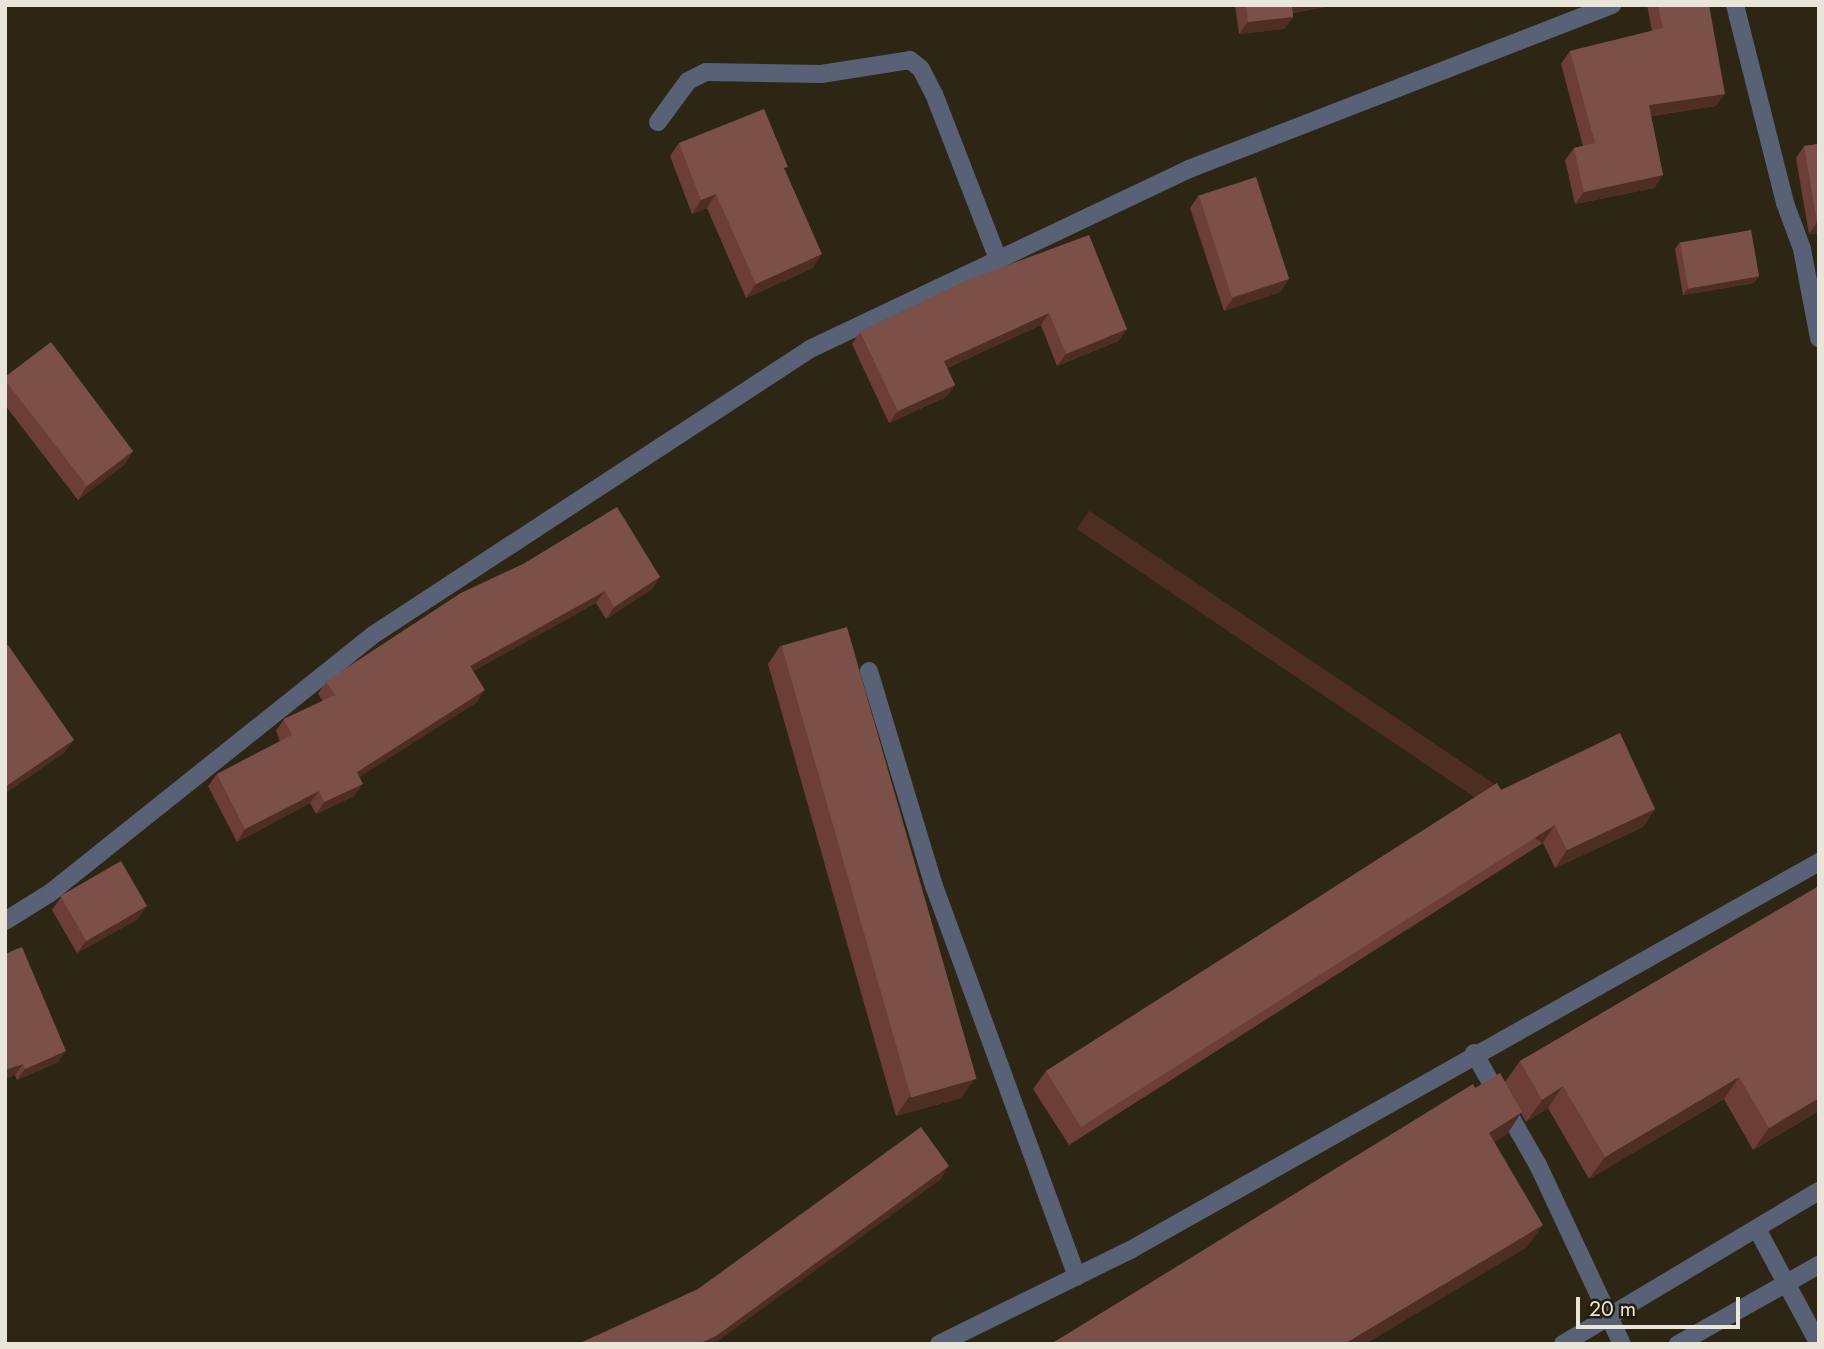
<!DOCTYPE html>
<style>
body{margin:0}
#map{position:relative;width:1824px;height:1349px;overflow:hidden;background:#2e2614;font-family:Jost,sans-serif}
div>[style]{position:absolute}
.street>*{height:18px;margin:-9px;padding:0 9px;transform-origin:9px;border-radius:9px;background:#586176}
.wall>*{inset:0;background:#6d3e37}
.shaded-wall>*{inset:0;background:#4e2d22;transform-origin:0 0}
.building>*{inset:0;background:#7b5049;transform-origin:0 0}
span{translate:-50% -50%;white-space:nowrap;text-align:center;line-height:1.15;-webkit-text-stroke:5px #241c0a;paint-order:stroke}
.frame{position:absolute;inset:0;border:7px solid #eae5d9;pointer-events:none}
.scale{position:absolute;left:1576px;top:1297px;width:164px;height:32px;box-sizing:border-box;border:4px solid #eae5d9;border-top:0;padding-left:9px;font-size:21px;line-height:24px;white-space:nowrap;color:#eae5d9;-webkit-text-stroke:5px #241c0a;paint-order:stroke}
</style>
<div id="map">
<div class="street">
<i style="left:1735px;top:5px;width:204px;rotate:75.8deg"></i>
<i style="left:1785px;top:203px;width:49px;rotate:69.7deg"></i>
<i style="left:1802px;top:249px;width:91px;rotate:79.2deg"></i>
<i style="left:658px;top:122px;width:51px;rotate:-53.8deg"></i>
<i style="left:688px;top:81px;width:20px;rotate:-27deg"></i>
<i style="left:706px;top:72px;width:115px;rotate:1deg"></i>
<i style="left:821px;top:74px;width:90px;rotate:-8.9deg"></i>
<i style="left:910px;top:60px;width:14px;rotate:39deg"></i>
<i style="left:921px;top:69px;width:28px;rotate:63deg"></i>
<i style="left:934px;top:94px;width:177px;rotate:68.8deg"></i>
<i style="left:869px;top:671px;width:225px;rotate:73.2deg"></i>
<i style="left:934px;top:886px;width:416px;rotate:69.9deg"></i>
<i style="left:5px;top:921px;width:53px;rotate:-31.9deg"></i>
<i style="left:50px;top:893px;width:413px;rotate:-38.6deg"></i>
<i style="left:373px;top:635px;width:522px;rotate:-33.2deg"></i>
<i style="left:810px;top:349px;width:420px;rotate:-25.4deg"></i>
<i style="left:1189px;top:169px;width:454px;rotate:-21.2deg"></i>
<i style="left:1474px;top:1053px;width:129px;rotate:60.3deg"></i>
<i style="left:1538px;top:1165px;width:198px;rotate:64.9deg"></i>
<i style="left:1757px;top:1229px;width:131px;rotate:61.7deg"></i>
<i style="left:939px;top:1344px;width:215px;rotate:-26.2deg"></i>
<i style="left:1132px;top:1249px;width:789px;rotate:-29.39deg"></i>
<i style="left:1563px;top:1344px;width:298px;rotate:-30.9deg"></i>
<i style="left:1678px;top:1344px;width:162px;rotate:-29.3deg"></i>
</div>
<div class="wall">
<i style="clip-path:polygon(1235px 5px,1335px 5px,1293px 13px,1293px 17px,1284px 29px,1239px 34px)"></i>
<i style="clip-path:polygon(1647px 5px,1709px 5px,1716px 106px,1651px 116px,1663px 175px,1654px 188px,1575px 204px,1565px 160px,1574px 148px,1583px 146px,1561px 64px,1570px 51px,1652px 31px)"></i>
<i style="clip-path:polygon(679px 143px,785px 170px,813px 268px,746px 298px,707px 208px,692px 214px,670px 156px)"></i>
<i style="clip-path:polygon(1819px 144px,1819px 233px,1809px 234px,1796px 158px,1804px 146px)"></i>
<i style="clip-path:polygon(1199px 195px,1289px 279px,1280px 292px,1224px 311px,1190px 208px)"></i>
<i style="clip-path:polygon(1680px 242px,1759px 276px,1754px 283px,1683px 295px,1675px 249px)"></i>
<i style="clip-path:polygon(970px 279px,1127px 329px,1118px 341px,1057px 366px,1041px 325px,947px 368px,955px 385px,946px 397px,889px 423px,852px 344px,860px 332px)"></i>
<i style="clip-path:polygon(5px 377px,133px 451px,124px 465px,78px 500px,5px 405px)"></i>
<i style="clip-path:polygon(652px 589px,606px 619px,596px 603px,473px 671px,477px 702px,359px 777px,354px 796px,316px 814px,310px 803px,237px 842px,208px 786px,217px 774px,280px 741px,276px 731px,284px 719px,323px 701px,318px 694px,326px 682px,461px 593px)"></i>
<i style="clip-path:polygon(781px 645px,974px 1079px,961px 1098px,896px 1116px,768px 664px)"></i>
<i style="clip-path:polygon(1501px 790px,1655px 809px,1643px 827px,1555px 868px,1543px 843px,1069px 1145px,1033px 1089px,1046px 1071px)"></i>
<i style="clip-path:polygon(1819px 886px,1819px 1111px,1753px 1150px,1724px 1099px,1589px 1179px,1548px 1108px,1526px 1122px,1521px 1113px,1507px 1134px,1494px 1142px,1527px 1247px,1365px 1344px,1051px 1344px,1475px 1088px,1505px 1082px,1520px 1061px)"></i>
<i style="clip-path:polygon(61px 897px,138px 919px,77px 953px,52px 910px)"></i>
<i style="clip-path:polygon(5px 954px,58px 1062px,17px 1080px,15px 1075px,5px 1079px)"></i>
</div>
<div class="shaded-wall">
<i style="clip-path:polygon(1289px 5px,1335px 5px,1282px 15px)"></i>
<i style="clip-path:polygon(1293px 17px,1284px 29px,1239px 34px,1248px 22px)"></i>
<i style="clip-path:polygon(1725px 94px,1716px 106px,1640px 117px,1649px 105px)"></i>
<i style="clip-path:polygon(1663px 175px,1654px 188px,1575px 204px,1584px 192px)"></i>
<i style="clip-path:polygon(716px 194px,707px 208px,692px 214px,701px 200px)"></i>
<i style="clip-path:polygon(1817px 222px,1819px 222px,1819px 233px,1809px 234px)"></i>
<i style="clip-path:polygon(822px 254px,813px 268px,746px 298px,756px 284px)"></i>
<i style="clip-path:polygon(1759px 276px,1754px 283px,1683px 295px,1688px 288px)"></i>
<i style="clip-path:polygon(1289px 279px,1280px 292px,1224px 311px,1233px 298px)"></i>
<i style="clip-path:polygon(1049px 313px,1041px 325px,935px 373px,944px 361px)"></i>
<i style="clip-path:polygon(1127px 329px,1118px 341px,1057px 366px,1066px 354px)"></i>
<i style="clip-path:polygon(955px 385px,946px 397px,889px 423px,898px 411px)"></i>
<i style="clip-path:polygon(133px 451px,124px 465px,78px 500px,87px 486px)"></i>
<i style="clip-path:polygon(660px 577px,652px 589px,606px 619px,614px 607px)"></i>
<i style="clip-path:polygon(605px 591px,596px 603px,461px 678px,470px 666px)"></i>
<i style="clip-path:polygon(485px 690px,477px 702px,348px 784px,357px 772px)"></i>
<i style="clip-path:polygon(74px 740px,64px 753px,5px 794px,5px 787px)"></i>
<i style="clip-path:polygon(363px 784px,354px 796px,316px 814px,324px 802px)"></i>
<i style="clip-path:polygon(319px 791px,310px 803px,237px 842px,245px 829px)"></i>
<i style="clip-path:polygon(1655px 809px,1643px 827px,1555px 868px,1567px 850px)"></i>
<i style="left:1555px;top:825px;width:22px;height:562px;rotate:124deg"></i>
<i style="clip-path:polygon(147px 906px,138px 919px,77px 953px,87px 940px)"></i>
<i style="clip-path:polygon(66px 1051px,58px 1062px,17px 1080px,25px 1069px)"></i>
<i style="clip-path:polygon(23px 1064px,15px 1075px,5px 1079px,5px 1070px)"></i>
<i style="clip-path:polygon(1739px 1077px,1724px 1099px,1589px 1179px,1605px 1157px)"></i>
<i style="clip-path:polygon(974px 1079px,961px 1098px,896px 1116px,909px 1097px)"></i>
<i style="clip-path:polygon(1563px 1086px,1548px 1108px,1526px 1122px,1542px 1100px)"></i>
<i style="clip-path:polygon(1819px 1098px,1819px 1111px,1753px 1150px,1769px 1128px)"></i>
<i style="clip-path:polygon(1522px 1112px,1507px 1134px,1473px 1154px,1489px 1133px)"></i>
<i style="clip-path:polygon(949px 1166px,940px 1180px,714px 1344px,699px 1344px)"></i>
<i style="clip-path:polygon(1543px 1225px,1527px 1247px,1365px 1344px,1344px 1344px)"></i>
</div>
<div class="building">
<i style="clip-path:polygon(1246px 5px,1292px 5px,1293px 17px,1248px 22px)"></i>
<i style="clip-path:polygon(1658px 5px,1709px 5px,1725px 94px,1649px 105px,1663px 175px,1584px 192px,1574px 148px,1595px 143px,1570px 51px,1663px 28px)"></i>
<i style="clip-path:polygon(764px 109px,788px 167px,784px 168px,822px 254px,756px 284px,716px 194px,701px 200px,679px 143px)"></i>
<i style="clip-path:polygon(1819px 144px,1819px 222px,1817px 222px,1804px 146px)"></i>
<i style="left:1256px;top:177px;width:107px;height:60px;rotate:72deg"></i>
<i style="left:1751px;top:230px;width:47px;height:72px;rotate:80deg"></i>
<i style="clip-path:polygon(1089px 235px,1127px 329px,1066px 354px,1049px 313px,944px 361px,955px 385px,898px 411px,860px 332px,970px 279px)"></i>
<i style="clip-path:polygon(51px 342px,133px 451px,87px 486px,5px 380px,5px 377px)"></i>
<i style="clip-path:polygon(617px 507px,660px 577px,614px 607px,605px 591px,470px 666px,485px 690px,357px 772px,363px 784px,324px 802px,319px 791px,245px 829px,217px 774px,292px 735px,284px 719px,335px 695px,326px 682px,334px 676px,461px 593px,523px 564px)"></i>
<i style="left:847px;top:627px;width:470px;height:68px;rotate:74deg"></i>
<i style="clip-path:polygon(8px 645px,74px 740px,5px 787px,5px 646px)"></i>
<i style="clip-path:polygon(1620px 733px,1655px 809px,1567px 850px,1555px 825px,1081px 1127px,1046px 1071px,1497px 783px,1501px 790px)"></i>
<i style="left:121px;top:861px;width:52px;height:70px;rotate:60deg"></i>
<i style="clip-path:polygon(1819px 886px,1819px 1098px,1769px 1128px,1739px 1077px,1605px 1157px,1563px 1086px,1542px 1100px,1520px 1061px)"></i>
<i style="clip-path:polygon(22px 947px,66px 1051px,25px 1069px,23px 1064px,5px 1070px,5px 954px)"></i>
<i style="clip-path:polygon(1500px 1073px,1522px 1112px,1489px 1133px,1543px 1225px,1344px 1344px,1051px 1344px,1473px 1084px,1475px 1088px)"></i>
<i style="clip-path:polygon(921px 1127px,949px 1166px,716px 1336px,699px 1344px,578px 1344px,698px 1289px)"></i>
</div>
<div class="frame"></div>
<div class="scale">20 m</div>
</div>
